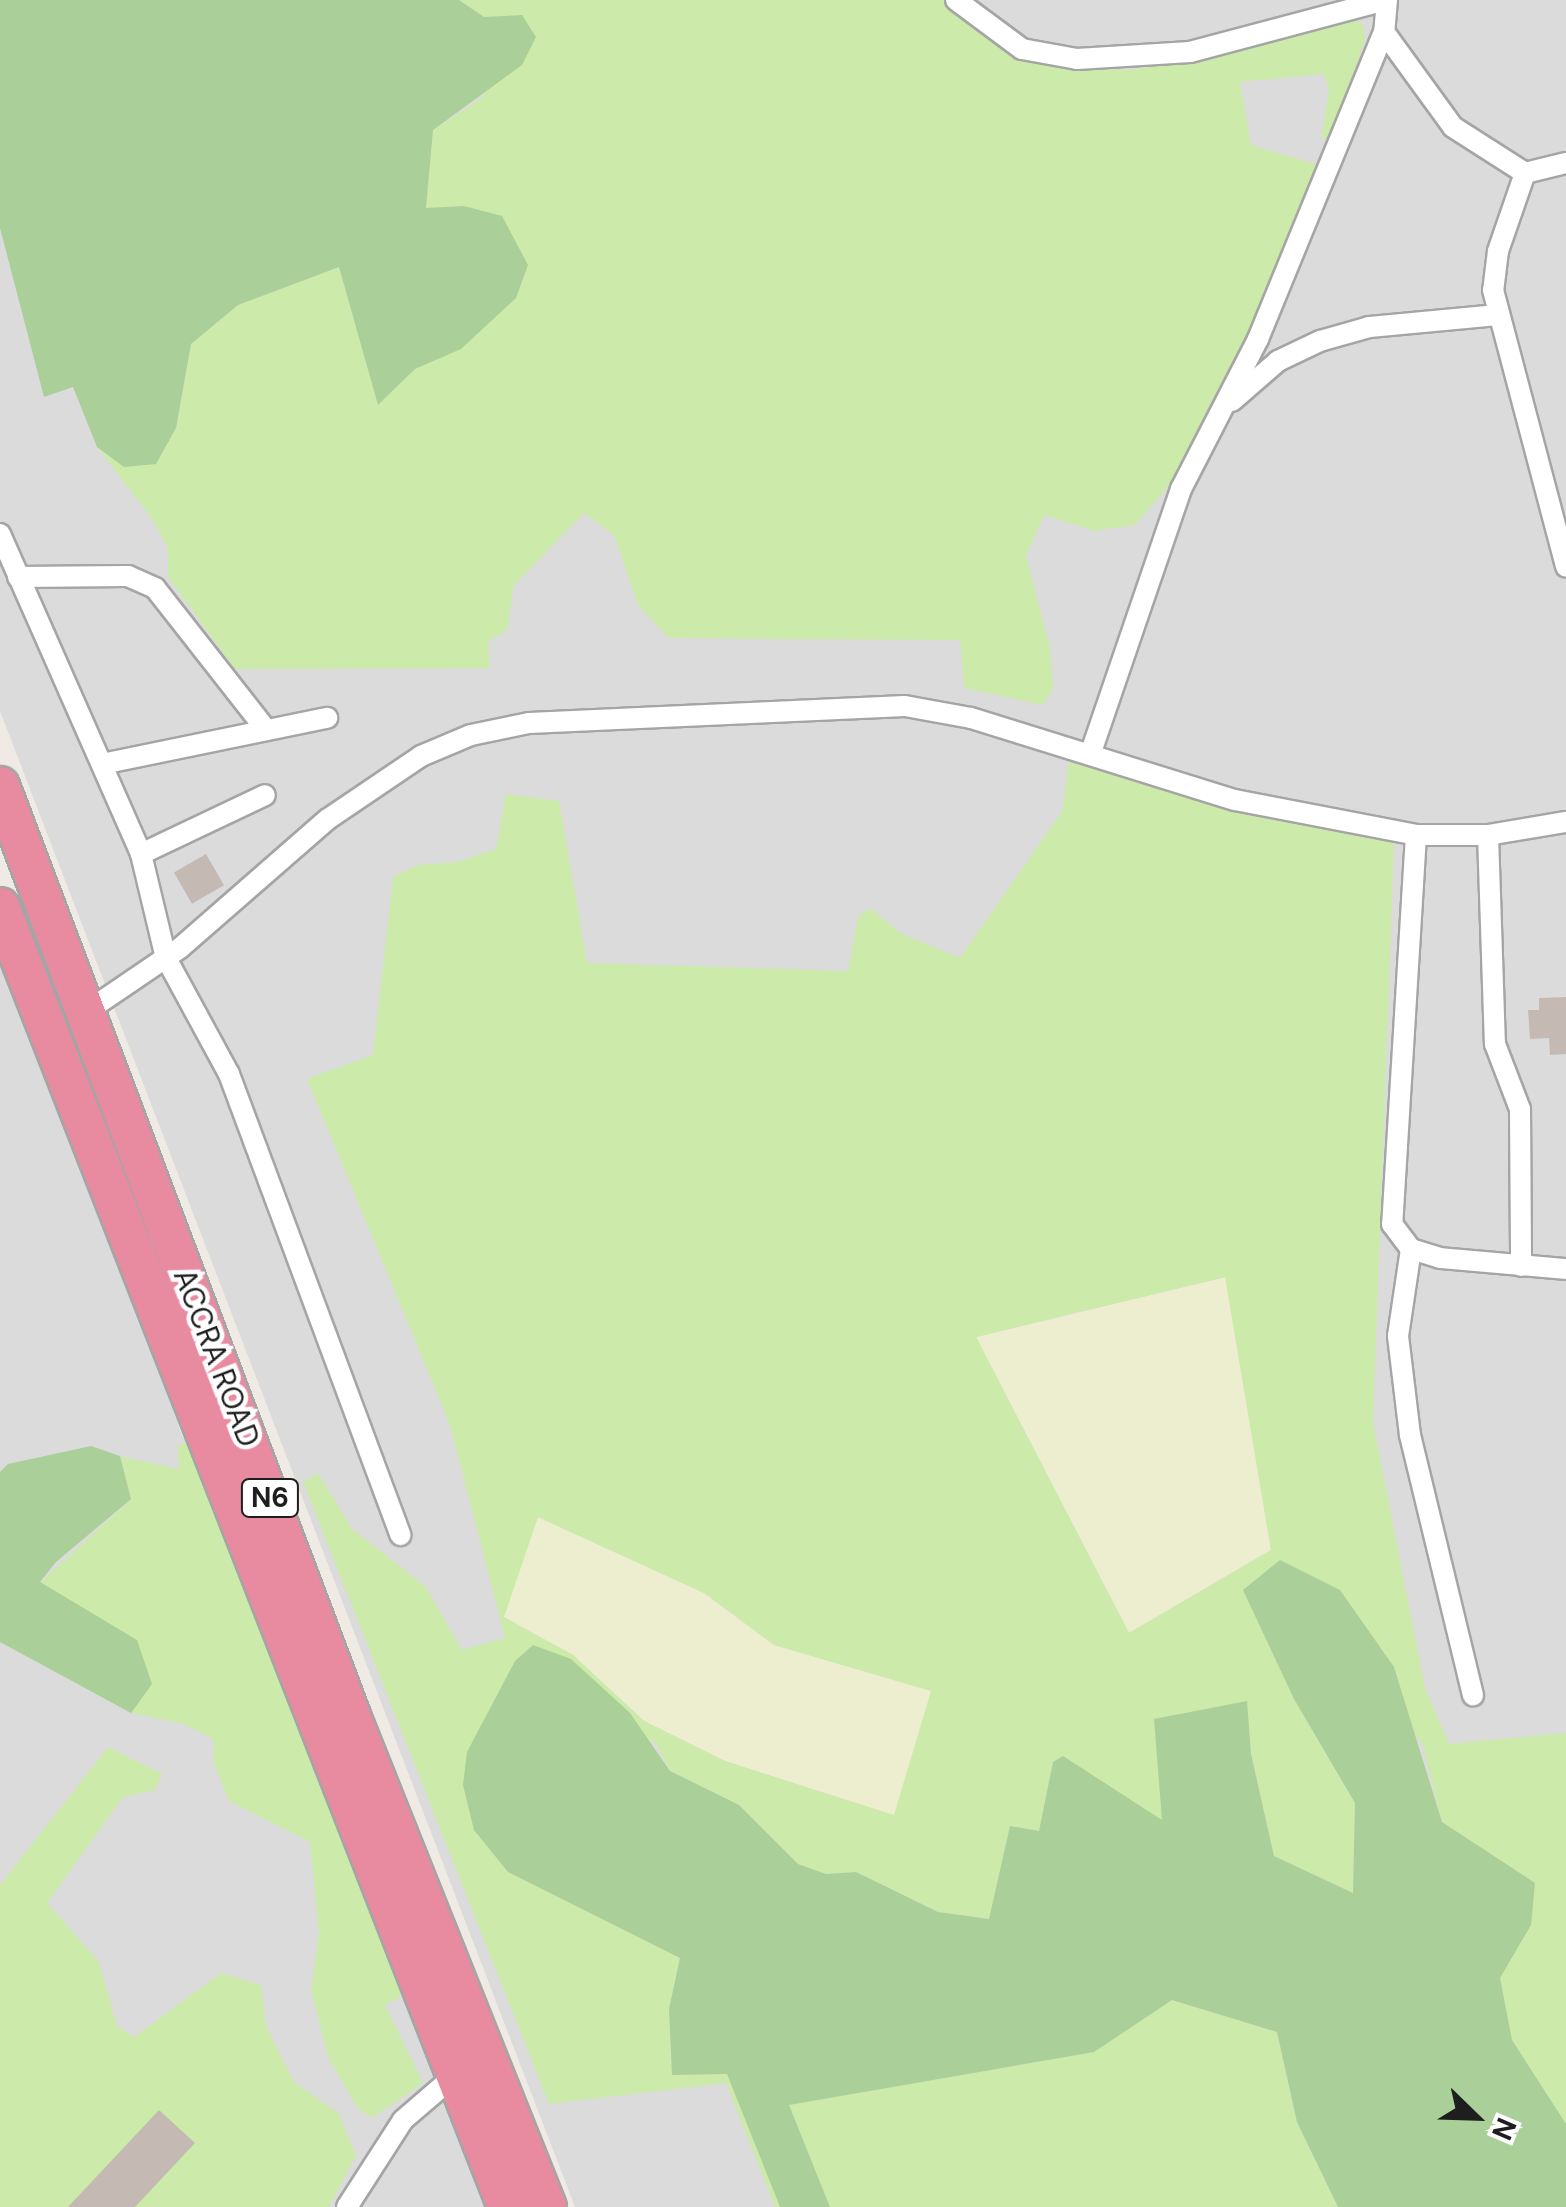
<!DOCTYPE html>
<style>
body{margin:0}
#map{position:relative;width:1566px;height:2207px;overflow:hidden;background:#efebe4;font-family:"DM Sans",sans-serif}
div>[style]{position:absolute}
.residential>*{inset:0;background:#dcdbdb}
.farmland>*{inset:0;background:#edeecf}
.grass>*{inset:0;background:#cceaa9}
.forest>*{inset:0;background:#abcf98}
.building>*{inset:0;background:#c4bab3;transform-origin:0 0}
.roads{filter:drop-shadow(2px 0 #a5a5a5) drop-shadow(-2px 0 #a5a5a5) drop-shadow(0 2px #a5a5a5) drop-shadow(0 -2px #a5a5a5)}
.street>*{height:20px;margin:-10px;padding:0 10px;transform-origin:10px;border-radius:10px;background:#fff}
.highway>*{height:38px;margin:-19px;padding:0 19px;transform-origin:19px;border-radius:19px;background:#e88ba0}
span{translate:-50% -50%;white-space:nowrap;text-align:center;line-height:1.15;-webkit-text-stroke:9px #fff;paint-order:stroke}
.shield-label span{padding:2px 8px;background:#fff;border:2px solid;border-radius:8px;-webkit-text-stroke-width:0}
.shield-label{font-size:28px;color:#1e1e1e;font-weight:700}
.street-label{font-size:30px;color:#1e1e1e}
.north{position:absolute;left:1426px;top:2067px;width:100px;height:100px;-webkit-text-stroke:8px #fff;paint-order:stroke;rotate:113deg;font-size:28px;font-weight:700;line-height:40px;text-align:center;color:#1e1e1e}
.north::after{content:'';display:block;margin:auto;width:35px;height:45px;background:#1e1e1e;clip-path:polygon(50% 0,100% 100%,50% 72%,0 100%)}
</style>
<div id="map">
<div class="residential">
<i style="clip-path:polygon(0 0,1566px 0,1566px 2207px,575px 2207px,0 711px)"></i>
<i style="clip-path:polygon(0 935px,183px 1438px,194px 1439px,490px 2207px,0 2207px)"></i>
</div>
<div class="farmland">
<i style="clip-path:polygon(1226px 1277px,1271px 1550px,1129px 1633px,976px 1337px)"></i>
<i style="clip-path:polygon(538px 1517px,704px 1593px,774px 1645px,932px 1691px,894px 1816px,725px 1761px,644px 1721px,573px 1655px,503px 1617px)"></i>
</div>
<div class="grass">
<i style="clip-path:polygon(459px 0,942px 0,1011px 53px,1082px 69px,1131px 70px,1212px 56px,1342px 15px,1363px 24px,1365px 39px,1334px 138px,1321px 138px,1329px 91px,1324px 74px,1240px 82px,1251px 145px,1322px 166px,1261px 312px,1171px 483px,1135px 525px,1095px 531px,1044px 515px,1026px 556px,1050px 648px,1053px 688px,1043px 705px,964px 688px,960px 640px,668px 638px,638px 605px,614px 535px,584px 513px,514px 585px,507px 630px,488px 641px,490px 668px,235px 669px,168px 577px,168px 548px,150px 516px,97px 447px,124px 467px,176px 428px,191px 344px,238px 305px,339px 267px,378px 404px,415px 369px,461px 349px,464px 206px,426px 209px,433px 130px,482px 98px,522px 15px,484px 17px)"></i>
<i style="clip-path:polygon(evenodd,1069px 762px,1262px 817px,1394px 843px,1373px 1422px,1425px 1688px,1449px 1744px,1566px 1733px,1566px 2124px,1511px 2040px,1500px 1977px,1531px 1925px,1535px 1883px,1442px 1822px,1422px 1742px,1244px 1591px,1294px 1699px,1355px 1803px,1353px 1893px,1274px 1856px,1251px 1754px,1247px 1701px,1162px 1821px,1120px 1794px,1039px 1831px,1010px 1826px,990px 1919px,938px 1912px,856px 1872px,826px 1874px,797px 1864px,739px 1805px,670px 1771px,654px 1740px,508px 1872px,680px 1958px,669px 2009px,672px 2074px,727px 2074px,780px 2207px,775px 2207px,726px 2083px,549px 2104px,303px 1482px,318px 1473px,352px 1529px,425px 1586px,462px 1650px,505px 1638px,450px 1425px,307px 1079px,373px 1055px,393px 877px,417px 865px,457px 862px,496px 849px,506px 794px,559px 801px,587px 963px,848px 971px,858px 917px,870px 908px,900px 933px,960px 958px,1062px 811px,1069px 762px,1225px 1277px,1271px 1550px,1129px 1633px,976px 1337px,1225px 1277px,1069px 762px,538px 1517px,704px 1593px,774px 1645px,931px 1691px,894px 1815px,725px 1761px,644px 1721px,573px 1655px,504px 1617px,538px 1517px)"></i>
<i style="clip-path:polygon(197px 1439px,410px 1992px,385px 2005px,423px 2083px,372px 2118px,357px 2108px,328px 2057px,311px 1990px,319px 1934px,310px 1842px,229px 1801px,214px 1764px,213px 1739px,184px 1724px,131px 1713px,151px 1684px,40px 1583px,131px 1499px,120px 1456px,179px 1469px,178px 1445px)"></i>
<i style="clip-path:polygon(108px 1747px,162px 1774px,155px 1790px,123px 1797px,47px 1903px,99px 1962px,117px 2026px,134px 2037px,221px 1973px,261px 1985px,266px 2026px,294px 2082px,338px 2113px,356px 2155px,329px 2207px,0 2207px,0 1885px)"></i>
<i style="clip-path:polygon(1172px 2000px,1277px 2032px,1297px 2122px,1338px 2207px,830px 2207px,788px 2105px,1093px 2052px)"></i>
</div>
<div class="forest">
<i style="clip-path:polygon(0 0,459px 0,484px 17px,522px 15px,536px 37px,522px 65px,433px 130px,426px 208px,464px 206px,502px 216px,528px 265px,516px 298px,461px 349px,415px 369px,378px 405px,339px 267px,238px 305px,191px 344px,176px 428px,156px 464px,124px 467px,97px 447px,73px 387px,44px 397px,0 228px)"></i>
<i style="clip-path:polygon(91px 1446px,120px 1456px,131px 1499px,56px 1562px,40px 1582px,137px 1640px,152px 1684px,131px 1713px,0 1642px,0 1472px,8px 1464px)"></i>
<i style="clip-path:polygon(1280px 1560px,1340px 1590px,1394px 1667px,1442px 1822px,1535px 1883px,1531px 1925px,1500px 1978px,1512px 2040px,1566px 2124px,1566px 2207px,1338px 2207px,1297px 2122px,1277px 2032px,1172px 2000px,1094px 2052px,789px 2105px,830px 2207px,780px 2207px,727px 2074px,672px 2075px,669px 2009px,680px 1958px,508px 1872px,474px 1830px,463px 1785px,467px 1752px,515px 1661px,533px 1645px,571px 1659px,630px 1713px,670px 1771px,739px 1805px,798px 1864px,826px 1874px,856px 1872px,938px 1912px,989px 1919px,1010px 1826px,1039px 1831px,1053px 1762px,1063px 1756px,1162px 1820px,1154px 1719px,1247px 1701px,1251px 1754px,1274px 1856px,1353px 1893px,1355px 1803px,1294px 1699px,1243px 1590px)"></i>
</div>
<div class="building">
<i style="left:206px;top:854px;width:36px;height:37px;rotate:60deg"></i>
<i style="clip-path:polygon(1566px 997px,1566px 1054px,1550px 1055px,1549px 1038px,1530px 1039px,1528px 1010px,1539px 1010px,1539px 998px)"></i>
<i style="clip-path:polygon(159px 2110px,195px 2143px,135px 2207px,68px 2207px)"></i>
</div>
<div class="roads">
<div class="street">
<i style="left:956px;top:0;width:82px;rotate:36.6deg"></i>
<i style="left:1022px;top:49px;width:56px;rotate:10.3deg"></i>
<i style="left:1077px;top:59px;width:113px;rotate:-3.5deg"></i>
<i style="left:1190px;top:52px;width:203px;rotate:-14.9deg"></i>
<i style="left:1387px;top:0;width:32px;rotate:95deg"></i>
<i style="left:1384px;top:32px;width:117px;rotate:54deg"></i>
<i style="left:1453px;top:127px;width:85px;rotate:32.6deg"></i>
<i style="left:1525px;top:173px;width:42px;rotate:-13.7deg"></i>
<i style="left:1525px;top:173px;width:83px;rotate:109.1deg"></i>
<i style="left:1498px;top:251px;width:39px;rotate:97deg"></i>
<i style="left:1493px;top:290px;width:286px;rotate:75.2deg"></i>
<i style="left:1232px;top:401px;width:61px;rotate:-41deg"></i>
<i style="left:1278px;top:361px;width:47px;rotate:-25.5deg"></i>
<i style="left:1320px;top:341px;width:51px;rotate:-15.9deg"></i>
<i style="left:1369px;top:327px;width:130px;rotate:-5.3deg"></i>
<i style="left:0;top:534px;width:350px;rotate:66.2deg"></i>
<i style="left:141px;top:854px;width:107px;rotate:76.5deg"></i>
<i style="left:166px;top:958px;width:132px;rotate:61.5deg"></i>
<i style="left:229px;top:1074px;width:492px;rotate:69.6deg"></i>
<i style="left:18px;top:577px;width:110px;rotate:-0.5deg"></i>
<i style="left:128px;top:576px;width:30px;rotate:24deg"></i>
<i style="left:155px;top:588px;width:177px;rotate:51.9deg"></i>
<i style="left:1091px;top:752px;width:278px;rotate:-71.1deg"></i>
<i style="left:1181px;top:489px;width:169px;rotate:-62.8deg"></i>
<i style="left:1258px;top:339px;width:332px;rotate:-67.7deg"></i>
<i style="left:102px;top:764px;width:230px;rotate:-11.6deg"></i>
<i style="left:1416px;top:835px;width:390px;rotate:93.5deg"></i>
<i style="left:1392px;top:1224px;width:31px;rotate:53deg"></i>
<i style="left:1411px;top:1249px;width:30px;rotate:17deg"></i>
<i style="left:1440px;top:1258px;width:126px;rotate:5deg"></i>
<i style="left:1488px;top:835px;width:209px;rotate:88.1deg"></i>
<i style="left:1495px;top:1044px;width:70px;rotate:69deg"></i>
<i style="left:1520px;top:1109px;width:157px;rotate:89.6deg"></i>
<i style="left:141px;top:854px;width:137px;rotate:-25.4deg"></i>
<i style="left:80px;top:1016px;width:121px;rotate:-34.2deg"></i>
<i style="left:180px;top:948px;width:196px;rotate:-41.1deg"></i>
<i style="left:328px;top:819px;width:112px;rotate:-34.1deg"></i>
<i style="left:421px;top:756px;width:54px;rotate:-22.8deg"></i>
<i style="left:471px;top:735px;width:59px;rotate:-11.7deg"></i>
<i style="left:529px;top:723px;width:376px;rotate:-2.6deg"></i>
<i style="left:905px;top:706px;width:67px;rotate:10.3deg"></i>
<i style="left:971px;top:718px;width:276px;rotate:17.3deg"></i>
<i style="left:1235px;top:800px;width:184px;rotate:10.9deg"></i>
<i style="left:1416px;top:835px;width:72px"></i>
<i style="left:1488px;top:835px;width:79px;rotate:-9.5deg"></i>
<i style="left:1411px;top:1249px;width:88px;rotate:98.5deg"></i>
<i style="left:1398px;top:1336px;width:100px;rotate:83.1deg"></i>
<i style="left:1410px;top:1435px;width:268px;rotate:76.4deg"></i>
<i style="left:347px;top:2207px;width:103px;rotate:-57.2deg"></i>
<i style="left:403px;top:2120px;width:65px;rotate:-40.6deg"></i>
</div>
<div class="highway">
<i style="left:0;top:786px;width:994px;rotate:69.32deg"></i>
<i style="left:351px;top:1716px;width:529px;rotate:68.24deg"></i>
<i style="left:0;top:907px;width:1395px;rotate:68.69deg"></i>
</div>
</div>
<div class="shield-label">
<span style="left:270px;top:1498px">N6</span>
</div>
<div class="street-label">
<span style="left:216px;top:1358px;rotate:69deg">ACCRA ROAD</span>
</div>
<div class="north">N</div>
</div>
